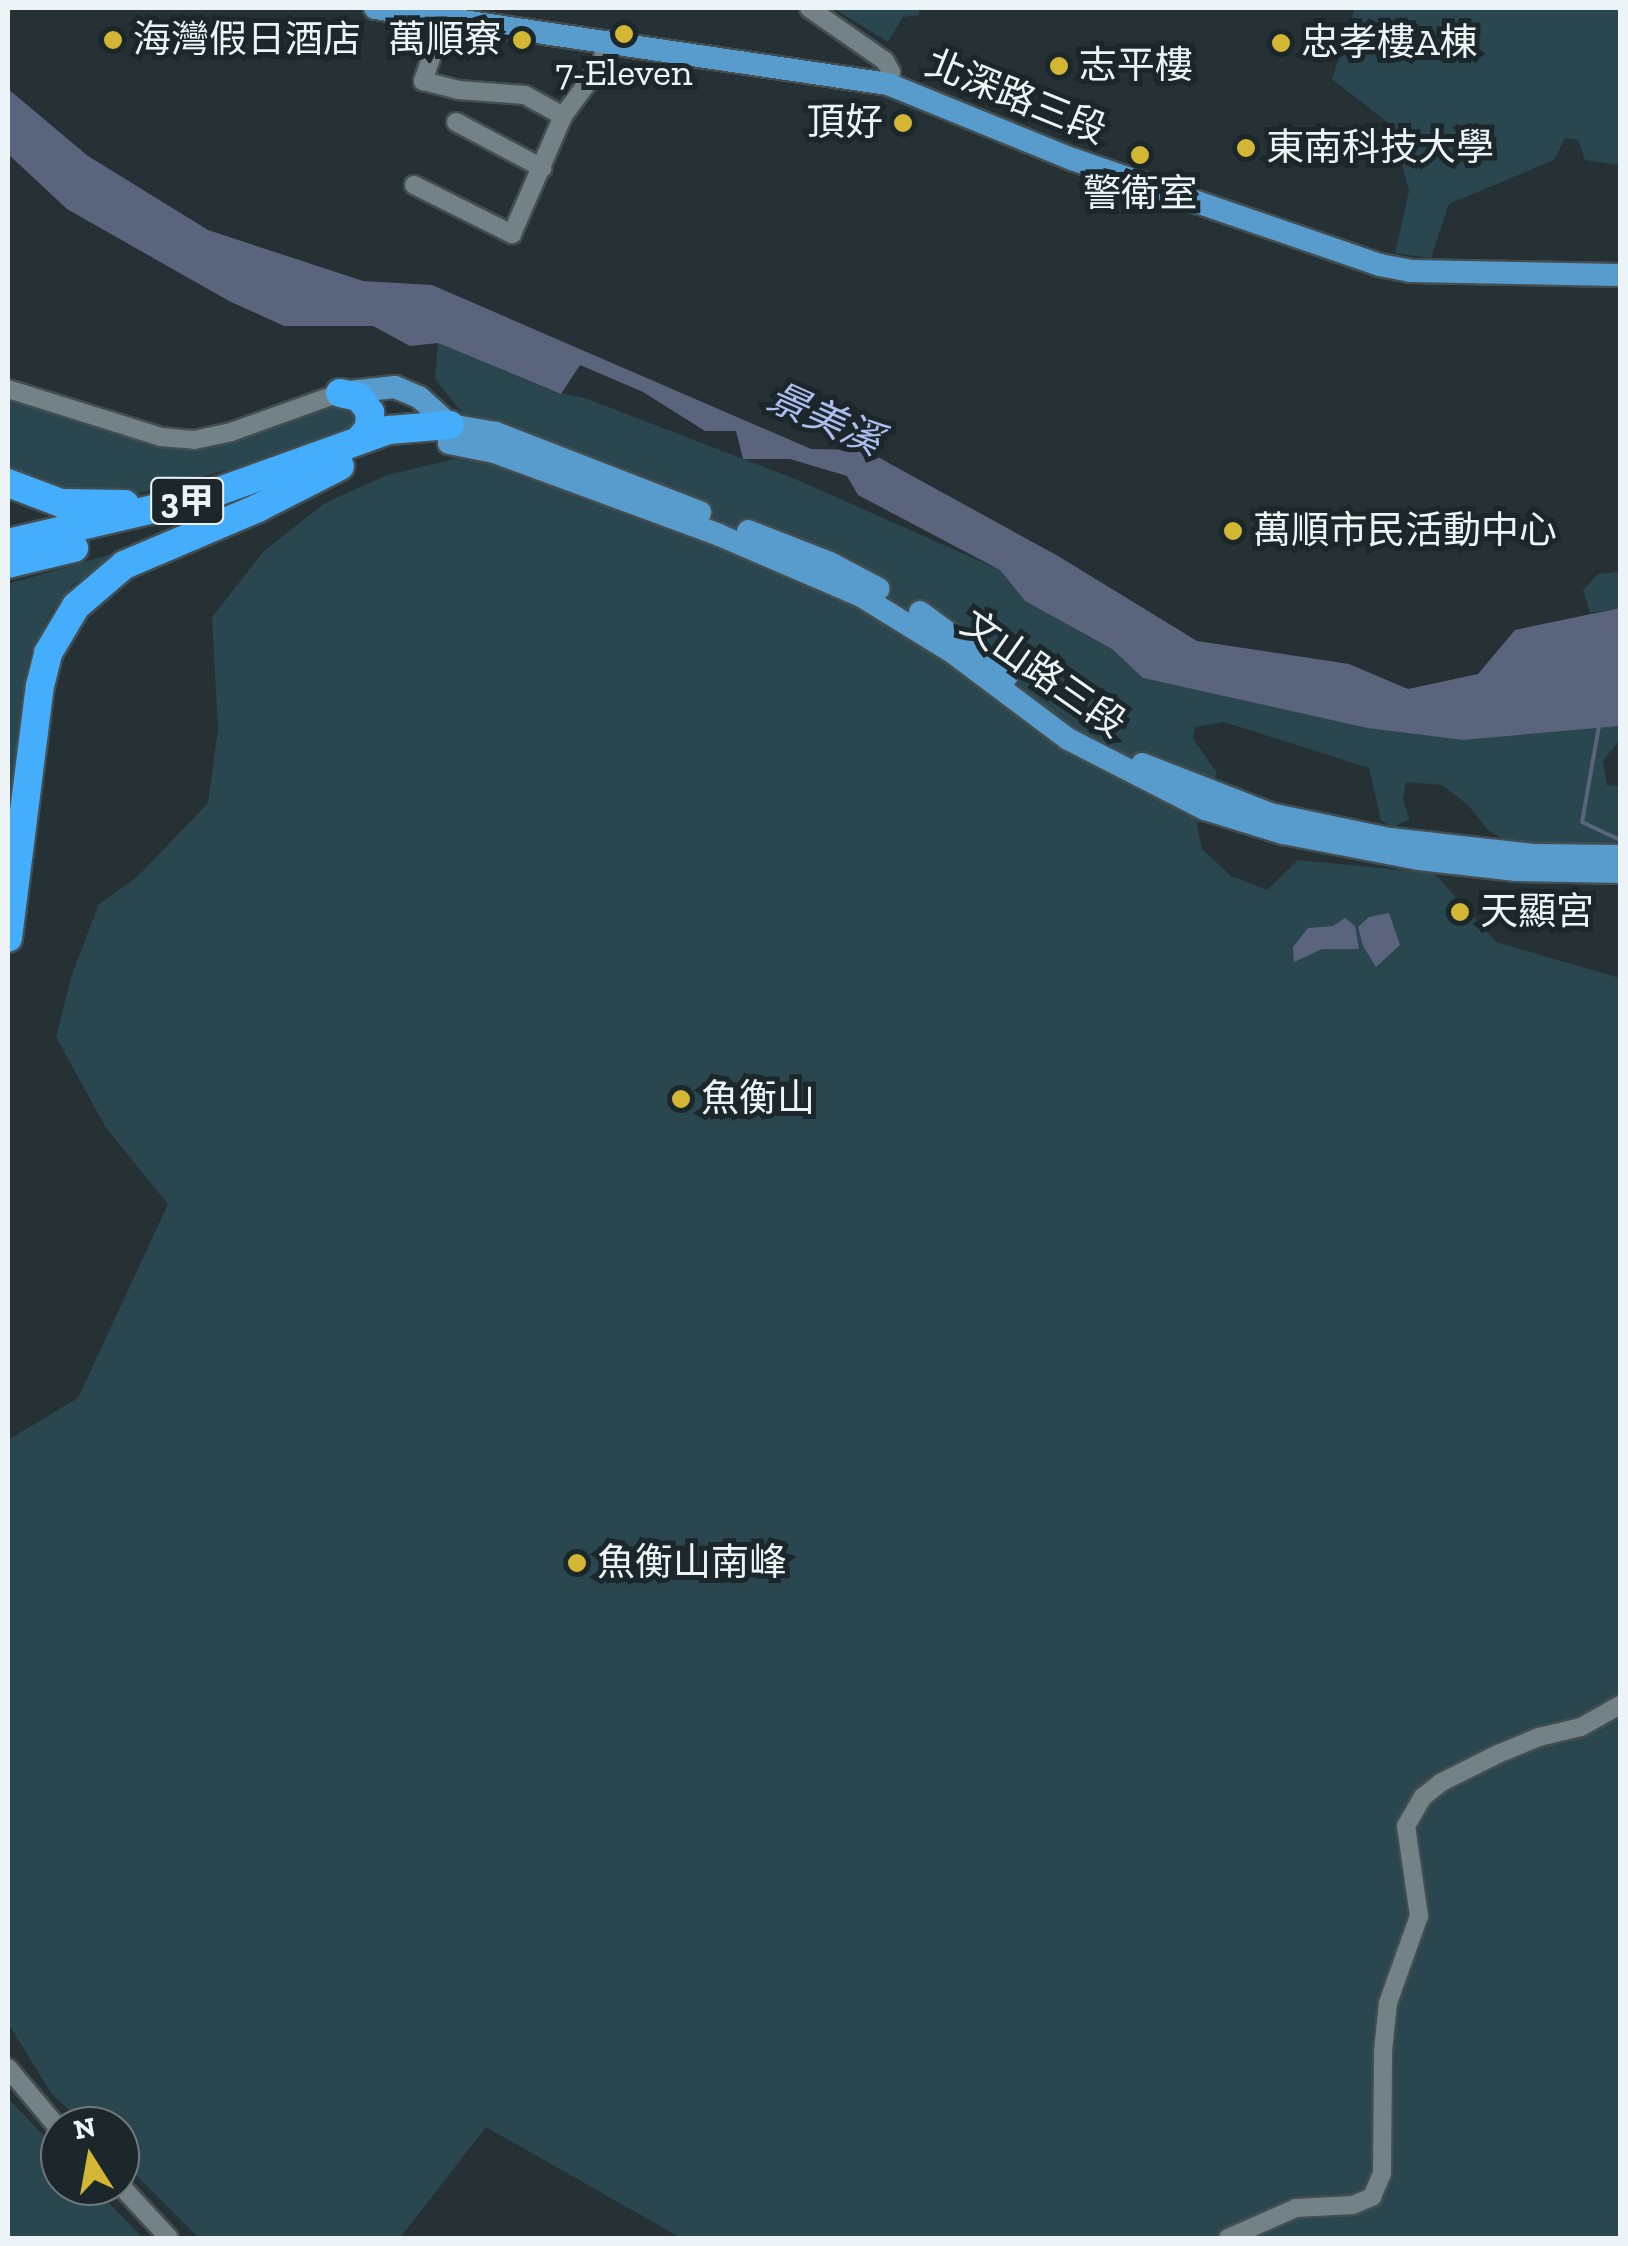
<!DOCTYPE html>
<meta charset="utf-8">
<style>
body{margin:0}
#map{position:relative;width:1628px;height:2246px;overflow:hidden;background:#253135;font-family:"Zilla Slab","Noto Sans TC",serif}
div>[style]{position:absolute}
.green>*{inset:0;background:#2a464f}
.water>*{inset:0;background:#5b647d}
.stream>*{height:4px;margin:-2px;padding:0 2px;transform-origin:2px;border-radius:2px;background:#5b647d}
.roads{filter:drop-shadow(2px 0 #434e51) drop-shadow(-2px 0 #434e51) drop-shadow(0 2px #434e51) drop-shadow(0 -2px #434e51)}
.minor>*{height:18px;margin:-9px;padding:0 9px;transform-origin:9px;border-radius:9px;background:#738287}
.major>*{height:22px;margin:-11px;padding:0 11px;transform-origin:11px;border-radius:11px;background:#579ccd}
.highway>*{height:28px;margin:-14px;padding:0 14px;transform-origin:14px;border-radius:14px;background:#45aefc}
.dots>*{width:28px;height:28px;translate:-50% -50%;box-sizing:border-box;border:5px solid #1b272b;border-radius:50%}
span{translate:-50% -50%;white-space:nowrap;text-align:center;line-height:1.15;-webkit-text-stroke:10px #1b272b;paint-order:stroke}
.shield-label span{padding:2px 8px;background:#1b272b;border:2px solid;border-radius:8px;-webkit-text-stroke-width:0}
.shield-label{font-size:35px;color:#ecf4f7;font-weight:700}
.poi-label{font-size:38px;color:#ecf4f7}
.left{translate:0 -50%;text-align:left}
.right{translate:-100% -50%;text-align:right}
.street-label{font-size:38px;color:#ecf4f7}
.water-label{font-size:40px;color:#acbdee;font-style:italic}
.frame{position:absolute;inset:0;border:10px solid #ecf4f7;pointer-events:none}
.north{position:absolute;left:40px;top:2106px;width:100px;height:100px;box-sizing:border-box;background:#1b272b;border:2px solid #6f797d;border-radius:50%;rotate:349deg;font-size:28px;font-weight:700;line-height:40px;text-align:center;color:#ecf4f7}
.north::after{content:'';display:block;margin:auto;width:35px;height:45px;background:#d4b635;clip-path:polygon(50% 0,100% 100%,50% 72%,0 100%)}
</style>
<div id="map">
<div class="green">
<i style="clip-path:polygon(833px 8px,920px 8px,919px 15px,903px 17px,888px 42px)"></i>
<i style="clip-path:polygon(1355px 8px,1620px 8px,1620px 165px,1585px 160px,1578px 140px,1565px 138px,1554px 160px,1449px 204px,1431px 258px,1395px 253px,1409px 191px,1392px 126px,1332px 79px)"></i>
<i style="clip-path:polygon(438px 343px,555px 392px,585px 398px,800px 481px,1000px 570px,1025px 601px,1112px 649px,1143px 678px,1367px 728px,1463px 740px,1620px 726px,1620px 739px,1603px 761px,1607px 785px,1620px 786px,1620px 846px,1514px 846px,1487px 829px,1468px 805px,1442px 785px,1406px 782px,1403px 800px,1410px 819px,1391px 828px,1381px 820px,1369px 768px,1224px 722px,1195px 727px,1193px 739px,1217px 773px,1197px 824px,1202px 849px,1231px 876px,1267px 890px,1298px 860px,1434px 873px,1496px 942px,1620px 978px,1620px 2238px,681px 2238px,486px 2127px,400px 2238px,199px 2238px,120px 2159px,120px 2126px,86px 2126px,51px 2093px,8px 2023px,8px 1440px,78px 1398px,168px 1204px,106px 1128px,56px 1037px,72px 974px,99px 904px,137px 877px,208px 803px,218px 729px,212px 617px,264px 551px,325px 503px,387px 475px,492px 450px,435px 379px)"></i>
<i style="clip-path:polygon(8px 399px,161px 447px,190px 450px,223px 445px,342px 402px,359px 412px,354px 429px,257px 462px,129px 496px,76px 496px,8px 473px)"></i>
<i style="clip-path:polygon(160px 540px,73px 584px,51px 613px,30px 655px,22px 696px,10px 814px,8px 584px)"></i>
<i style="clip-path:polygon(1620px 572px,1620px 608px,1590px 613px,1583px 590px,1598px 574px)"></i>
<i style="clip-path:polygon(8px 2098px,60px 2153px,60px 2186px,92px 2186px,143px 2238px,8px 2238px)"></i>
</div>
<div class="water">
<i style="clip-path:polygon(8px 89px,88px 156px,208px 230px,363px 281px,432px 285px,811px 449px,865px 450px,1058px 556px,1197px 641px,1349px 664px,1408px 689px,1478px 674px,1515px 630px,1620px 608px,1620px 726px,1463px 740px,1367px 728px,1143px 678px,1112px 649px,1025px 601px,1000px 570px,858px 495px,847px 476px,790px 459px,743px 459px,736px 431px,705px 431px,643px 392px,580px 365px,561px 394px,438px 343px,410px 346px,373px 326px,284px 326px,229px 301px,67px 209px,8px 154px)"></i>
<i style="clip-path:polygon(1389px 913px,1400px 945px,1376px 967px,1363px 946px,1358px 927px,1369px 917px)"></i>
<i style="clip-path:polygon(1345px 918px,1355px 926px,1359px 949px,1322px 949px,1294px 962px,1293px 947px,1308px 928px,1333px 926px)"></i>
</div>
<div class="stream">
<i style="left:1599px;top:726px;width:97px;rotate:100deg"></i>
<i style="left:1582px;top:822px;width:42px;rotate:25.3deg"></i>
</div>
<div class="roads">
<div class="minor">
<i style="left:809px;top:8px;width:93px;rotate:34.9deg"></i>
<i style="left:885px;top:61px;width:13px;rotate:61deg"></i>
<i style="left:891px;top:72px;width:12px;rotate:104deg"></i>
<i style="left:445px;top:18px;width:67px;rotate:109.2deg"></i>
<i style="left:423px;top:81px;width:36px;rotate:14deg"></i>
<i style="left:458px;top:90px;width:67px;rotate:4.3deg"></i>
<i style="left:525px;top:95px;width:43px;rotate:28.9deg"></i>
<i style="left:456px;top:122px;width:98px;rotate:28.1deg"></i>
<i style="left:414px;top:185px;width:110px;rotate:26.6deg"></i>
<i style="left:512px;top:234px;width:129px;rotate:-66.6deg"></i>
<i style="left:563px;top:116px;width:66px;rotate:-53.7deg"></i>
<i style="left:602px;top:63px;width:22px;rotate:-80deg"></i>
<i style="left:8px;top:389px;width:160px;rotate:17.4deg"></i>
<i style="left:161px;top:437px;width:33px;rotate:5deg"></i>
<i style="left:194px;top:440px;width:38px;rotate:-12deg"></i>
<i style="left:231px;top:432px;width:116px;rotate:-19.7deg"></i>
<i style="left:8px;top:2068px;width:81px;rotate:50deg"></i>
<i style="left:120px;top:2185px;width:72px;rotate:47.2deg"></i>
<i style="left:1228px;top:2238px;width:74px;rotate:-23.8deg"></i>
<i style="left:1296px;top:2208px;width:57px;rotate:-3deg"></i>
<i style="left:1353px;top:2205px;width:21px;rotate:-23deg"></i>
<i style="left:1372px;top:2197px;width:25px;rotate:-67deg"></i>
<i style="left:1382px;top:2174px;width:123px;rotate:-89.5deg"></i>
<i style="left:1383px;top:2051px;width:48px;rotate:-84.1deg"></i>
<i style="left:1388px;top:2003px;width:92px;rotate:-70.4deg"></i>
<i style="left:1419px;top:1916px;width:91px;rotate:-98.2deg"></i>
<i style="left:1406px;top:1826px;width:34px;rotate:-60deg"></i>
<i style="left:1423px;top:1797px;width:22px;rotate:-39deg"></i>
<i style="left:1440px;top:1783px;width:65px;rotate:-26.6deg"></i>
<i style="left:1498px;top:1754px;width:44px;rotate:-22.5deg"></i>
<i style="left:1539px;top:1737px;width:43px;rotate:-13.4deg"></i>
<i style="left:1581px;top:1727px;width:45px;rotate:-29.4deg"></i>
</div>
<div class="major">
<i style="left:375px;top:8px;width:519px;rotate:8.43deg"></i>
<i style="left:888px;top:84px;width:199px;rotate:22.2deg"></i>
<i style="left:1072px;top:159px;width:326px;rotate:19deg"></i>
<i style="left:1380px;top:265px;width:31px;rotate:11deg"></i>
<i style="left:1410px;top:271px;width:210px;rotate:1.1deg"></i>
<i style="left:340px;top:393px;width:55px;rotate:-6.2deg"></i>
<i style="left:395px;top:387px;width:26px;rotate:23deg"></i>
<i style="left:419px;top:397px;width:42px;rotate:42.1deg"></i>
<i style="left:450px;top:425px;width:18px;rotate:93deg"></i>
<i style="left:449px;top:443px;width:46px;rotate:11.3deg"></i>
<i style="left:494px;top:452px;width:240px;rotate:20.2deg"></i>
<i style="left:719px;top:535px;width:155px;rotate:23.2deg"></i>
<i style="left:861px;top:596px;width:107px;rotate:31.6deg"></i>
<i style="left:952px;top:652px;width:145px;rotate:36.9deg"></i>
<i style="left:1068px;top:739px;width:154px;rotate:27.1deg"></i>
<i style="left:1205px;top:809px;width:82px;rotate:17.1deg"></i>
<i style="left:1283px;top:833px;width:138px;rotate:10.8deg"></i>
<i style="left:1419px;top:859px;width:98px;rotate:6.5deg"></i>
<i style="left:1516px;top:870px;width:104px;rotate:1.1deg"></i>
<i style="left:450px;top:425px;width:47px;rotate:9.9deg"></i>
<i style="left:496px;top:433px;width:219px;rotate:21.2deg"></i>
<i style="left:748px;top:531px;width:88px;rotate:21.3deg"></i>
<i style="left:830px;top:563px;width:55px;rotate:28deg"></i>
<i style="left:920px;top:612px;width:108px;rotate:36.3deg"></i>
<i style="left:1142px;top:764px;width:137px;rotate:21.3deg"></i>
<i style="left:1270px;top:814px;width:123px;rotate:11.8deg"></i>
<i style="left:1390px;top:839px;width:144px;rotate:6.4deg"></i>
<i style="left:1533px;top:855px;width:87px;rotate:0.7deg"></i>
</div>
<div class="highway">
<i style="left:340px;top:393px;width:19px;rotate:12deg"></i>
<i style="left:359px;top:397px;width:19px;rotate:54deg"></i>
<i style="left:370px;top:412px;width:16px;rotate:94deg"></i>
<i style="left:369px;top:428px;width:14px;rotate:129deg"></i>
<i style="left:8px;top:483px;width:57px;rotate:20.7deg"></i>
<i style="left:61px;top:503px;width:64px;rotate:0.9deg"></i>
<i style="left:8px;top:543px;width:197px;rotate:-13.2deg"></i>
<i style="left:200px;top:498px;width:201px;rotate:-19.8deg"></i>
<i style="left:389px;top:430px;width:61px;rotate:-4.7deg"></i>
<i style="left:8px;top:564px;width:68px;rotate:-13.6deg"></i>
<i style="left:8px;top:938px;width:254px;rotate:-82.8deg"></i>
<i style="left:40px;top:686px;width:34px;rotate:-76deg"></i>
<i style="left:48px;top:653px;width:55px;rotate:-59.2deg"></i>
<i style="left:76px;top:606px;width:63px;rotate:-40.5deg"></i>
<i style="left:124px;top:565px;width:146px;rotate:-23deg"></i>
<i style="left:258px;top:508px;width:92px;rotate:-27.1deg"></i>
</div>
</div>
<div class="dots">
<i style="left:624px;top:34px;background:#d4b635"></i>
<i style="left:113px;top:40px;background:#d4b635"></i>
<i style="left:522px;top:40px;background:#d4b635"></i>
<i style="left:1281px;top:43px;background:#d4b635"></i>
<i style="left:1059px;top:66px;background:#d4b635"></i>
<i style="left:903px;top:123px;background:#d4b635"></i>
<i style="left:1246px;top:148px;background:#d4b635"></i>
<i style="left:1140px;top:155px;background:#d4b635"></i>
<i style="left:1233px;top:531px;background:#d4b635"></i>
<i style="left:1460px;top:912px;background:#d4b635"></i>
<i style="left:681px;top:1099px;background:#d4b635"></i>
<i style="left:577px;top:1563px;background:#d4b635"></i>
</div>
<div class="shield-label">
<span style="left:187px;top:501px">3甲</span>
</div>
<div class="poi-label">
<span class="left" style="left:133px;top:40px">海灣假日酒店</span>
<span class="right" style="left:502px;top:40px">萬順寮</span>
<span class="left" style="left:1301px;top:43px">忠孝樓A棟</span>
<span class="left" style="left:1079px;top:66px">志平樓</span>
<span style="left:624px;top:73px">7-Eleven</span>
<span class="right" style="left:883px;top:123px">頂好</span>
<span class="left" style="left:1266px;top:148px">東南科技大學</span>
<span style="left:1140px;top:194px">警衛室</span>
<span class="left" style="left:1253px;top:531px">萬順市民活動中心</span>
<span class="left" style="left:1480px;top:912px">天顯宮</span>
<span class="left" style="left:701px;top:1099px">魚衡山</span>
<span class="left" style="left:597px;top:1563px">魚衡山南峰</span>
</div>
<div class="street-label">
<span style="left:1016px;top:97px;rotate:22deg">北深路三段</span>
<span style="left:1043px;top:674px;rotate:35deg">文山路三段</span>
</div>
<div class="water-label">
<span style="left:825px;top:418px;rotate:24deg">景美溪</span>
</div>
<div class="frame"></div>
<div class="north">N</div>
</div>
